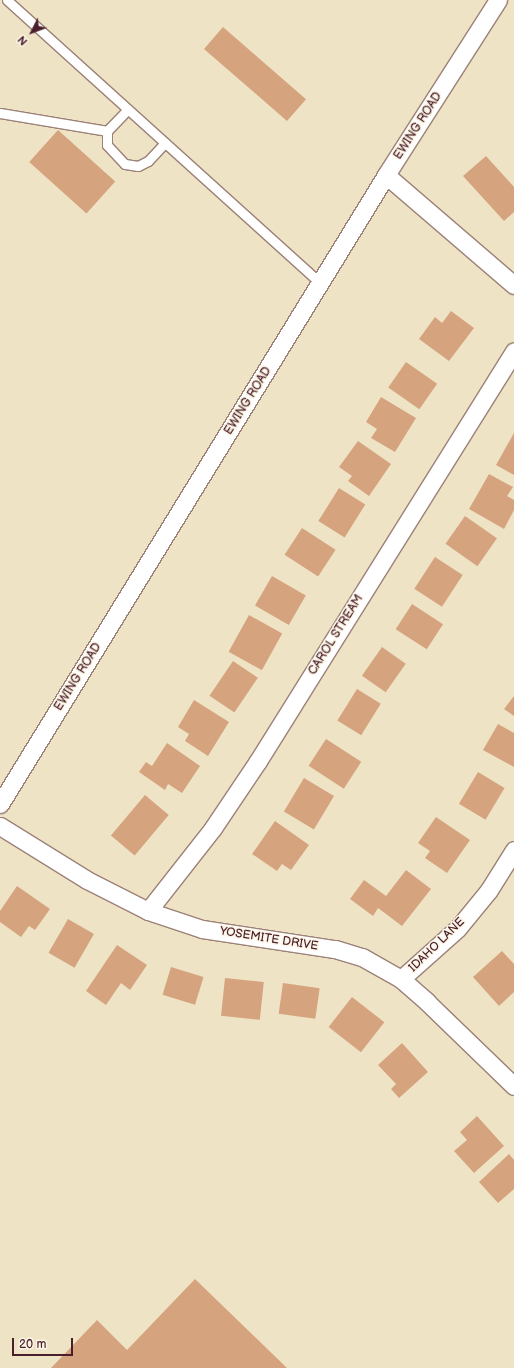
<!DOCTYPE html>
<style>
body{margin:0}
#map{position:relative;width:514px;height:1368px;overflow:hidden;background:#efe3c5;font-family:"Balsamiq Sans",sans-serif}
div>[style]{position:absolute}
.building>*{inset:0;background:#d5a47f;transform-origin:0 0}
.roads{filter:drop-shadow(1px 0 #9c8178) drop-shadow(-1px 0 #9c8178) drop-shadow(0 1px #9c8178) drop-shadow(0 -1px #9c8178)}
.lane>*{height:9px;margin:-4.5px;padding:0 4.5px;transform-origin:4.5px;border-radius:4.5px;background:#fff}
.street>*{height:17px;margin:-8.5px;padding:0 8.5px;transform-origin:8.5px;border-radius:8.5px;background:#fff}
span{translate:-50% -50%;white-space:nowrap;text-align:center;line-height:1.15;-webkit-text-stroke:3px #fcf5e5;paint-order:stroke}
.street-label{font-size:12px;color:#4a1f2b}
.north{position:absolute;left:12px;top:12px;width:40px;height:40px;-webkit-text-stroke:3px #fcf5e5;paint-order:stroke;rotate:228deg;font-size:11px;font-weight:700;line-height:16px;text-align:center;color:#4a1f2b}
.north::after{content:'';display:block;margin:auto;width:14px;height:18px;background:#4a1f2b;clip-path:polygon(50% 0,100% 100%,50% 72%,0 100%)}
.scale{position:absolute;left:12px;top:1338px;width:61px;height:18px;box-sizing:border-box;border:2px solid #4a1f2b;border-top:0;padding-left:5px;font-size:12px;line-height:14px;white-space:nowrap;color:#4a1f2b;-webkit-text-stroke:3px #fcf5e5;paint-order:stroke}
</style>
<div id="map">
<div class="building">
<i style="left:223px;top:27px;width:110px;height:29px;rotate:41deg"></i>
<i style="left:58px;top:130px;width:77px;height:43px;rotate:42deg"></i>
<i style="clip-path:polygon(486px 156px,514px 187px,514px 212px,504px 221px,463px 176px)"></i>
<i style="clip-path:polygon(451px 311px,474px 328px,449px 361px,419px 339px,435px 317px,442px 323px)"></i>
<i style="left:406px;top:362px;width:38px;height:31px;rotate:35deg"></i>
<i style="clip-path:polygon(381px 397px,416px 418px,395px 452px,371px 438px,377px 429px,366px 422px)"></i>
<i style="clip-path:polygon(514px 433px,514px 475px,496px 465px)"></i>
<i style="clip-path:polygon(358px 441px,391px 464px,369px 496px,348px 481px,352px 476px,339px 467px)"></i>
<i style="clip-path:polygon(489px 474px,513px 487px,507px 496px,514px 500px,514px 510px,504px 529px,469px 509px)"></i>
<i style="left:339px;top:488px;width:31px;height:39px;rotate:32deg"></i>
<i style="left:465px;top:516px;width:39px;height:34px;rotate:35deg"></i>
<i style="left:302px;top:528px;width:40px;height:32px;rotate:33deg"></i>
<i style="left:435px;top:557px;width:33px;height:38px;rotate:33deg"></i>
<i style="left:272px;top:576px;width:39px;height:34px;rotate:30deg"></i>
<i style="left:412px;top:604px;width:37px;height:30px;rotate:33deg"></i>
<i style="left:249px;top:615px;width:38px;height:42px;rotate:29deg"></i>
<i style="left:382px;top:647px;width:29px;height:35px;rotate:35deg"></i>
<i style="left:233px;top:661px;width:30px;height:42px;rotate:34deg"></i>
<i style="left:357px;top:689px;width:28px;height:37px;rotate:32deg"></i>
<i style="clip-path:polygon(514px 696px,514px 716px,504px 709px)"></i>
<i style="clip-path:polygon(194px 700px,229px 722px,208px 756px,185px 741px,189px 734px,178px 727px)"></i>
<i style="clip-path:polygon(498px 724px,514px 733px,514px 767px,483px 750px)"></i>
<i style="left:326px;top:739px;width:42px;height:32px;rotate:33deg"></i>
<i style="clip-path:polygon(167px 743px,200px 766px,182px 793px,168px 784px,165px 790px,139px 772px,146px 762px,152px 766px)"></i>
<i style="left:478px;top:772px;width:31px;height:37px;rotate:31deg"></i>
<i style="left:304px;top:778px;width:35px;height:39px;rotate:31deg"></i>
<i style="left:145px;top:795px;width:31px;height:53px;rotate:40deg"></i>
<i style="clip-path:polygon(436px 817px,470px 840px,447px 873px,425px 858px,430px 851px,418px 843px)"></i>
<i style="clip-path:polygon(275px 821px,309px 845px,291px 870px,282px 864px,277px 871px,252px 854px)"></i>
<i style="clip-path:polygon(406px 870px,431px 889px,402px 926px,378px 908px,373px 916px,350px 899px,364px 880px,386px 896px)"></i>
<i style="clip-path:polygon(17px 886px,50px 909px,35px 930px,29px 926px,21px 937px,0 922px,0 911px)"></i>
<i style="left:68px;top:919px;width:30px;height:39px;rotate:30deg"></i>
<i style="clip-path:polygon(117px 945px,147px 965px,130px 990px,121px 983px,106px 1005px,86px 991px)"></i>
<i style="clip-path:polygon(502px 951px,514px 964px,514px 992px,499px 1006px,473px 977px)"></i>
<i style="left:171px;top:967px;width:34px;height:29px;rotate:17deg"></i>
<i style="left:225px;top:978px;width:39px;height:38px;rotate:6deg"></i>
<i style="left:283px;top:983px;width:37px;height:31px;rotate:8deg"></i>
<i style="left:352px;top:997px;width:41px;height:38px;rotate:38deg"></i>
<i style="clip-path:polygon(402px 1043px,428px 1072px,399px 1098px,391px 1089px,396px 1084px,378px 1065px)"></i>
<i style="clip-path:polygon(477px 1116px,504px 1146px,474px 1173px,454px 1151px,467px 1140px,460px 1132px)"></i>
<i style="clip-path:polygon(509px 1154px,514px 1160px,514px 1189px,498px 1203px,479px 1182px)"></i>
<i style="clip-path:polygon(195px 1279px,287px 1368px,51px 1368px,97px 1320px,127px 1350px)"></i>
</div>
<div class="roads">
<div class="lane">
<i style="left:7px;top:0;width:422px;rotate:42.1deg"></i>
<i style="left:0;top:113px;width:109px;rotate:9.5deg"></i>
<i style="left:107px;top:131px;width:30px;rotate:-46deg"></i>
<i style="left:107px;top:131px;width:14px;rotate:90deg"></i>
<i style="left:107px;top:145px;width:26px;rotate:47deg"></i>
<i style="left:125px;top:164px;width:13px;rotate:9deg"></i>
<i style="left:138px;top:166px;width:11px;rotate:-27deg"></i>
<i style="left:148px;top:161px;width:25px;rotate:-47deg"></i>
</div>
<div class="street">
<i style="left:386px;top:175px;width:169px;rotate:40.7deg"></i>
<i style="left:0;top:804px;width:738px;rotate:-58.46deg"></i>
<i style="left:386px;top:175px;width:208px;rotate:-57.4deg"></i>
<i style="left:0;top:826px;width:102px;rotate:31.8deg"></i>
<i style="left:87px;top:880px;width:68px;rotate:26.9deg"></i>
<i style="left:148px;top:911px;width:57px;rotate:18.4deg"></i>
<i style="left:202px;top:929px;width:134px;rotate:8.6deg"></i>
<i style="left:335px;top:949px;width:28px;rotate:17deg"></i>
<i style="left:362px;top:957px;width:45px;rotate:29.4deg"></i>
<i style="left:401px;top:979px;width:35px;rotate:41deg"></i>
<i style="left:427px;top:1002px;width:121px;rotate:44deg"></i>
<i style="left:148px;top:911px;width:105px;rotate:-51.9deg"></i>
<i style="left:213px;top:828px;width:81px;rotate:-56.1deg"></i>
<i style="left:258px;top:761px;width:483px;rotate:-58deg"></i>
<i style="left:401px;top:979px;width:76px;rotate:-41.8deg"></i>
<i style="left:458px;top:928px;width:49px;rotate:-50.8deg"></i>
<i style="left:489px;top:890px;width:47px;rotate:-58deg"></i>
</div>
</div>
<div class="street-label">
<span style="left:418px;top:126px;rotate:-57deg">EWING ROAD</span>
<span style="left:248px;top:401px;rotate:-58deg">EWING ROAD</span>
<span style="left:336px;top:635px;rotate:-58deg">CAROL STREAM</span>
<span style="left:78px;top:677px;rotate:-58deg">EWING ROAD</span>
<span style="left:269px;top:939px;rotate:9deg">YOSEMITE DRIVE</span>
<span style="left:437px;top:945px;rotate:-44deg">IDAHO LANE</span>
</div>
<div class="north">N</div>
<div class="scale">20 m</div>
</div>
